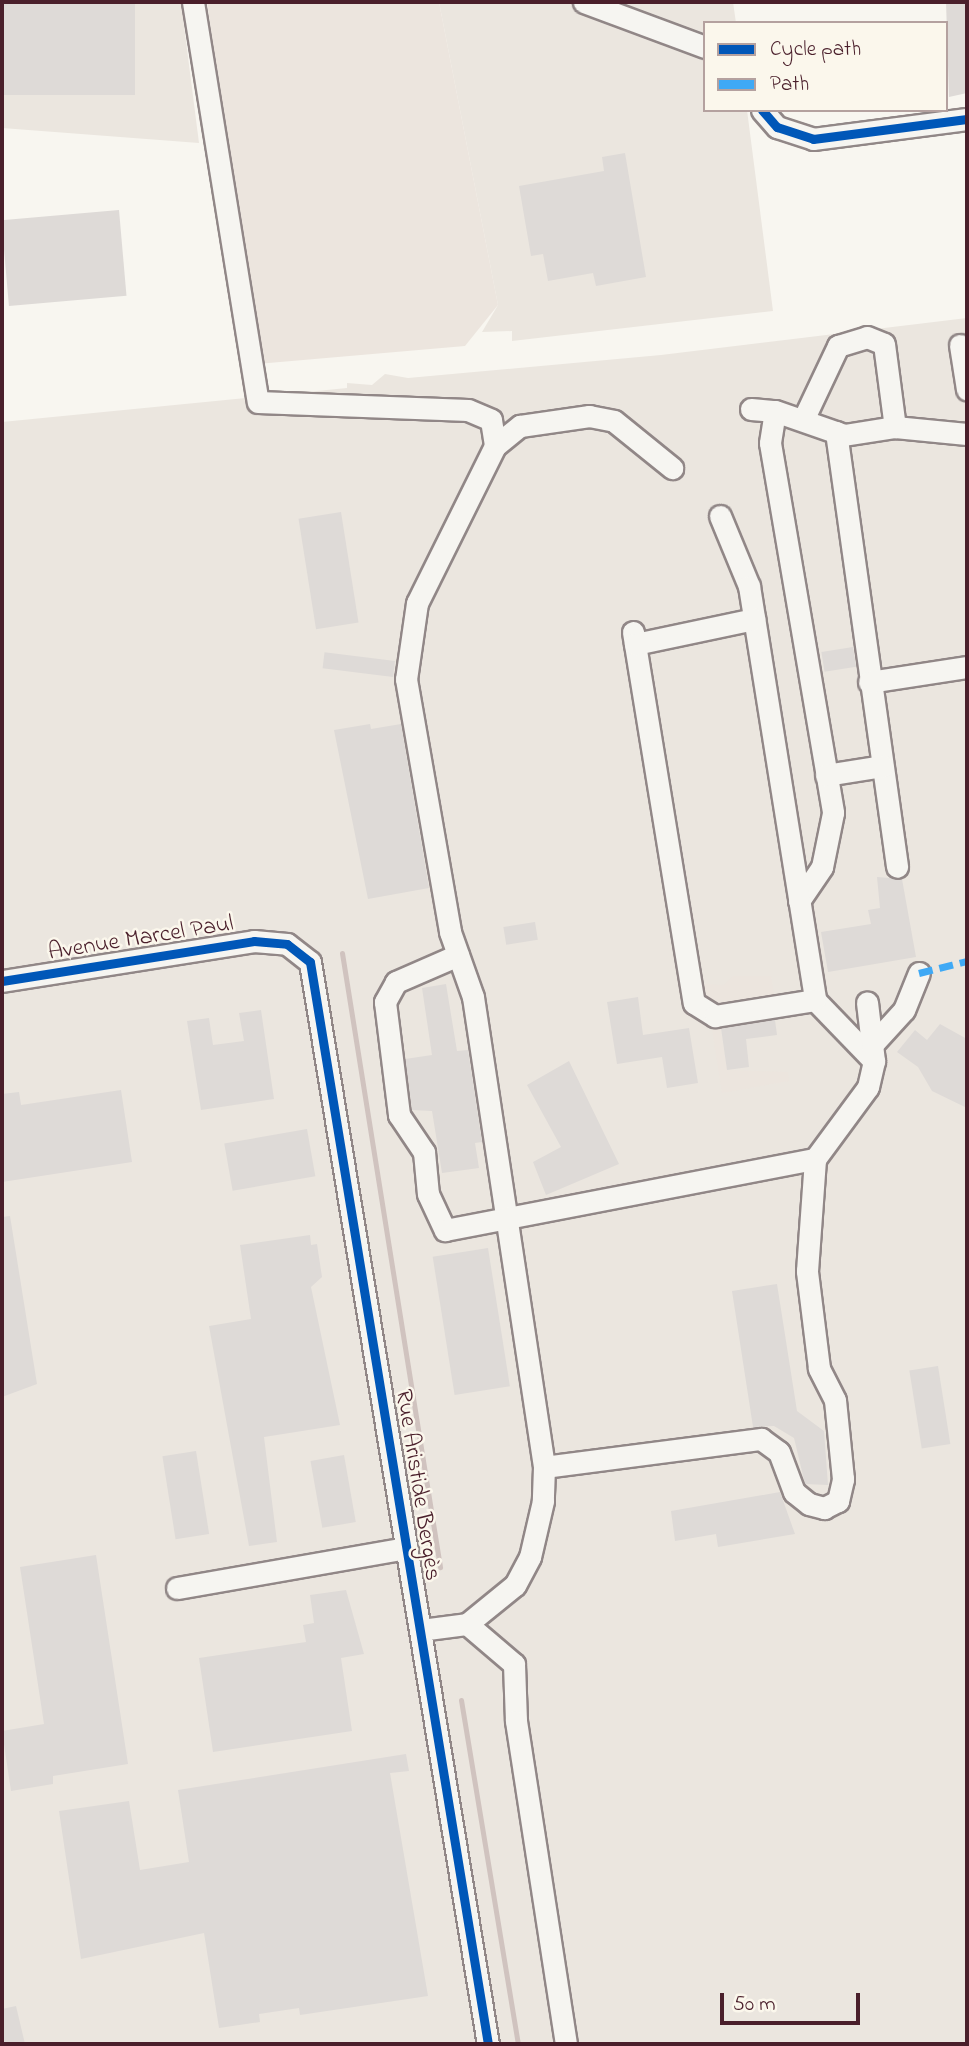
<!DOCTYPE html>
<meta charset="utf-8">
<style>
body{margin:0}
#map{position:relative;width:969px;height:2046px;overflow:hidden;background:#f8f6f0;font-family:"Indie Flower",sans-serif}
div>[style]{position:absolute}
.built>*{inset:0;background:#ebe6df}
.green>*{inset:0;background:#ece5de}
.stream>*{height:5px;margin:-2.5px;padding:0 2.5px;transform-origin:2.5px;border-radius:2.5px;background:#d0c3bf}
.building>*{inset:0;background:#dedad7;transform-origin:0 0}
.roads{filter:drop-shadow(2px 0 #918787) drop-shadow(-2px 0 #918787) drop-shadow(0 2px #918787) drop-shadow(0 -2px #918787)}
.minor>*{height:21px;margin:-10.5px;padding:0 10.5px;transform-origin:10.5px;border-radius:10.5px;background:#f6f5f1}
.quiet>*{height:7px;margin-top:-3.5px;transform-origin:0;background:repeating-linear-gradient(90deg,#3fa9f5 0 14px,transparent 0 21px)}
.cycleway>*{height:9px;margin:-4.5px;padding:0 4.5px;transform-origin:4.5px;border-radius:4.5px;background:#0057b8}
span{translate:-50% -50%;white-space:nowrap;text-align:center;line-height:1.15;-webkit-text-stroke:5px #fbf7ec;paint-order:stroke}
.street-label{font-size:24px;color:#4a1f2b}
.frame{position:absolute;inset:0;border:4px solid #4a1f2b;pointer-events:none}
.legend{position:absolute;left:703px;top:21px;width:245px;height:91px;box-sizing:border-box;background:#fbf7ec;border:2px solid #b4a19f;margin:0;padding:9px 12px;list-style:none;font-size:21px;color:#4a1f2b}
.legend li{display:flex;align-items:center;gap:14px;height:35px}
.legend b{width:35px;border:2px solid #b4a19f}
.scale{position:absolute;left:720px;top:1993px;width:140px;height:32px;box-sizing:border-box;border:4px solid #4a1f2b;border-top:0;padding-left:9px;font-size:21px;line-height:24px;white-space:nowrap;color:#4a1f2b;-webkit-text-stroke:5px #fbf7ec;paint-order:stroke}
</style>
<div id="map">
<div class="built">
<i style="clip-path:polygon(2px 2px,181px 2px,199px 143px,2px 128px)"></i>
<i style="clip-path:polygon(439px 2px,733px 2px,736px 23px,705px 23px,705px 110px,747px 110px,773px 311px,512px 341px,512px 331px,482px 332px,498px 305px)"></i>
<i style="clip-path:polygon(967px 318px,967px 2044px,2px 2044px,2px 422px,347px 388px,347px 383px,372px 385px,385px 374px,408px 378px,661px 355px)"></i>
</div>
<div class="green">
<i style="clip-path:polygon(207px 2px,439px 2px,498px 305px,465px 346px,257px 364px)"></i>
<i style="clip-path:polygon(733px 976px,771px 976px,775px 1001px,720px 1011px,706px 1006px,704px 984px,724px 985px)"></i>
<i style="clip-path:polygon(719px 1020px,727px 1070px,788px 1072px,789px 1081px,722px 1093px,711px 1023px)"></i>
</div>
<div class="stream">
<i style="left:342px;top:953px;width:622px;rotate:80.93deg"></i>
<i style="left:461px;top:1700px;width:349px;rotate:80.6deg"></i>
</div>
<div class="building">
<i style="left:2px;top:2px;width:133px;height:93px"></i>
<i style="clip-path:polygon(946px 2px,967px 2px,967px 93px,949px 97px)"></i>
<i style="clip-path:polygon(625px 153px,646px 277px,596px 286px,593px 273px,548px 281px,543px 254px,531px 256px,519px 186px,604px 171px,602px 157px)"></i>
<i style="left:119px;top:210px;width:86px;height:118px;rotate:85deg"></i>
<i style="left:341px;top:512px;width:112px;height:43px;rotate:81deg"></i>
<i style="left:853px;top:647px;width:20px;height:32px;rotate:81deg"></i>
<i style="left:395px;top:661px;width:16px;height:71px;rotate:97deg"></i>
<i style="clip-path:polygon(370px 724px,371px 729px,401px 724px,429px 888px,368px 899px,334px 730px)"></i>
<i style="clip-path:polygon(877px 877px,902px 879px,916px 957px,828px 972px,821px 932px,871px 924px,868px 910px,880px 908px)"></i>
<i style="left:535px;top:922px;width:18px;height:32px;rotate:81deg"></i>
<i style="clip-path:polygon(446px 984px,457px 1051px,468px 1050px,482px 1142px,475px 1143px,479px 1168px,442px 1173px,432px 1111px,412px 1110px,405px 1059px,432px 1055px,422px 988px)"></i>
<i style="clip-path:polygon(638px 997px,643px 1035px,689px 1028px,698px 1083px,667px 1088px,662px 1057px,617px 1064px,607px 1002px)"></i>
<i style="clip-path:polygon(261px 1010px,274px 1099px,201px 1110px,187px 1021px,209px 1018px,213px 1045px,244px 1041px,239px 1013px)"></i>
<i style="clip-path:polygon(775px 1020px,777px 1035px,746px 1039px,749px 1067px,727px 1070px,721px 1028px)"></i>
<i style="clip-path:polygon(940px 1024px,967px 1039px,967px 1108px,932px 1091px,918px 1067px,897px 1052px,915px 1030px,927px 1040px)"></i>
<i style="clip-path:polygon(569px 1061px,619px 1164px,546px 1195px,533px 1162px,561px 1147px,527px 1085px)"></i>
<i style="clip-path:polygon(121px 1090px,132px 1162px,2px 1182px,2px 1094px,19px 1092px,21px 1105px)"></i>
<i style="left:307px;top:1129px;width:48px;height:84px;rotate:80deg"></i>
<i style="clip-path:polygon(10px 1216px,37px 1384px,2px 1397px,2px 1217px)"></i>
<i style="clip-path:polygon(310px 1235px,311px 1245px,317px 1244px,322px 1277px,311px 1287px,340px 1425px,264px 1437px,277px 1542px,249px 1546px,209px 1326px,251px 1319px,240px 1245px)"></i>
<i style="left:488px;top:1248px;width:140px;height:56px;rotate:81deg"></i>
<i style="clip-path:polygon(777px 1284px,797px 1411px,824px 1431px,828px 1485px,805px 1484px,794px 1438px,774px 1426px,753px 1427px,732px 1291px)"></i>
<i style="left:938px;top:1366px;width:79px;height:29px;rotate:81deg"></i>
<i style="left:196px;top:1451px;width:84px;height:34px;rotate:81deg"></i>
<i style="left:344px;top:1455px;width:68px;height:34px;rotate:80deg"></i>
<i style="clip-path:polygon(780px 1492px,795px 1534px,718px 1547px,716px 1534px,675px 1541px,671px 1511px)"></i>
<i style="clip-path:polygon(96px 1555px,128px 1764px,53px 1776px,53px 1784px,11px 1791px,2px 1731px,44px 1724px,20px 1567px)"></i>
<i style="clip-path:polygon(346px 1590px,364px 1654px,341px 1658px,352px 1731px,213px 1752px,199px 1658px,306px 1642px,303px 1625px,314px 1623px,310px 1595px)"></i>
<i style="clip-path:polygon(406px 1754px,409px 1771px,390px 1773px,428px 1996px,300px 2015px,299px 2008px,259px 2014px,260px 2022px,219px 2028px,204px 1933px,81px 1959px,59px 1811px,129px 1801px,140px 1870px,189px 1862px,178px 1790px)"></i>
<i style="clip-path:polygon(16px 2006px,25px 2044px,2px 2044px,2px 2009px)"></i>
</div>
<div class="roads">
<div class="minor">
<i style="left:193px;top:2px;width:405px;rotate:80.8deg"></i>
<i style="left:258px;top:402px;width:210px;rotate:2.2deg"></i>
<i style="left:468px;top:410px;width:25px;rotate:23deg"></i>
<i style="left:491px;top:420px;width:26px;rotate:81deg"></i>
<i style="left:495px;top:446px;width:175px;rotate:116.4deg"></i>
<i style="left:417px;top:603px;width:77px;rotate:98.2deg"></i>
<i style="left:406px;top:679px;width:257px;rotate:80.1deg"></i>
<i style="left:450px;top:932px;width:69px;rotate:70.5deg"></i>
<i style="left:473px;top:997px;width:475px;rotate:81.4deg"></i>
<i style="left:544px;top:1467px;width:34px;rotate:92deg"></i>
<i style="left:543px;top:1501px;width:57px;rotate:103.1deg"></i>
<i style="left:530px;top:1557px;width:32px;rotate:118deg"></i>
<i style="left:515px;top:1585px;width:62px;rotate:140.9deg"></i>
<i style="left:467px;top:1624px;width:47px;rotate:172.7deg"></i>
<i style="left:584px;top:2px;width:129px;rotate:20.4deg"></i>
<i style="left:762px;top:110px;width:23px;rotate:49deg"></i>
<i style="left:777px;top:127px;width:38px;rotate:18deg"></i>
<i style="left:813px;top:139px;width:155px;rotate:-7.4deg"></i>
<i style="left:960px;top:345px;width:45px;rotate:81deg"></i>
<i style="left:751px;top:409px;width:24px;rotate:5deg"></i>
<i style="left:775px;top:411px;width:73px;rotate:19.2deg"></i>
<i style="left:844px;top:435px;width:52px;rotate:-8.9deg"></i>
<i style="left:895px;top:427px;width:72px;rotate:5.6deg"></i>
<i style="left:775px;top:411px;width:32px;rotate:99deg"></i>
<i style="left:770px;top:443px;width:375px;rotate:80.3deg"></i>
<i style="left:833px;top:813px;width:55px;rotate:101.5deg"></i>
<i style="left:822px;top:867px;width:41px;rotate:124.1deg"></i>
<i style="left:803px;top:420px;width:82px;rotate:-64.7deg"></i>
<i style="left:838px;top:346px;width:30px;rotate:-17deg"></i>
<i style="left:867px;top:337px;width:18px;rotate:22deg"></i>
<i style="left:884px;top:344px;width:84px;rotate:82.5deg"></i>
<i style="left:836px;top:432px;width:439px;rotate:82deg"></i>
<i style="left:495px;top:446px;width:32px;rotate:-39deg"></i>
<i style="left:520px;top:426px;width:70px;rotate:-8.2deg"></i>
<i style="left:589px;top:416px;width:25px;rotate:11deg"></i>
<i style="left:614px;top:421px;width:75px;rotate:39deg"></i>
<i style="left:720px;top:516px;width:76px;rotate:67.5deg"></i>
<i style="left:749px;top:586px;width:419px;rotate:80.9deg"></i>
<i style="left:815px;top:1000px;width:85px;rotate:46deg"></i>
<i style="left:633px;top:632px;width:376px;rotate:80.7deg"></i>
<i style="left:694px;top:1003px;width:25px;rotate:32deg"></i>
<i style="left:715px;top:1016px;width:101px;rotate:-9.1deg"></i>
<i style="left:635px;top:644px;width:122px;rotate:-11.9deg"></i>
<i style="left:869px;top:682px;width:99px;rotate:-8.7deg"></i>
<i style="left:826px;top:775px;width:57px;rotate:-9.1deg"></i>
<i style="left:458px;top:955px;width:68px;rotate:156.5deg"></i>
<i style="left:396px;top:982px;width:23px;rotate:119deg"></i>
<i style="left:385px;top:1002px;width:114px;rotate:82.9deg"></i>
<i style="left:399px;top:1115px;width:45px;rotate:56deg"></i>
<i style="left:424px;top:1152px;width:42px;rotate:84.6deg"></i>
<i style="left:428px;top:1194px;width:40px;rotate:65deg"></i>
<i style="left:445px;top:1230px;width:377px;rotate:-10.9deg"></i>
<i style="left:815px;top:1159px;width:89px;rotate:-53.6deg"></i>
<i style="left:868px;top:1087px;width:27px;rotate:-77deg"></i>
<i style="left:874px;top:1061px;width:59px;rotate:-96.8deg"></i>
<i style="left:2px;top:981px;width:255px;rotate:-9deg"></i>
<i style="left:254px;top:941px;width:33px;rotate:5deg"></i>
<i style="left:287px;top:944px;width:29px;rotate:38deg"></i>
<i style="left:310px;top:962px;width:1097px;rotate:80.66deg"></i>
<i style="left:872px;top:1045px;width:47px;rotate:-47.6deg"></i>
<i style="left:904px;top:1010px;width:40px;rotate:-68deg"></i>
<i style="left:544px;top:1467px;width:219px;rotate:-7.4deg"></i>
<i style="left:761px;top:1439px;width:22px;rotate:36deg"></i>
<i style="left:779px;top:1452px;width:43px;rotate:69.4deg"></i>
<i style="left:794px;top:1492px;width:19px;rotate:39deg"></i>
<i style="left:809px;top:1504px;width:16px;rotate:15deg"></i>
<i style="left:824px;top:1508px;width:16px;rotate:-27deg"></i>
<i style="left:838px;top:1501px;width:23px;rotate:-77deg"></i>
<i style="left:843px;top:1479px;width:79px;rotate:-95.8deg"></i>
<i style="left:835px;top:1400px;width:36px;rotate:-117deg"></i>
<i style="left:819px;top:1368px;width:98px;rotate:-97.1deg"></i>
<i style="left:807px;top:1271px;width:112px;rotate:-85.9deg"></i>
<i style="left:177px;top:1588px;width:233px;rotate:-9.9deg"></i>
<i style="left:467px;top:1624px;width:62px;rotate:40.4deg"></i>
<i style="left:514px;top:1664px;width:57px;rotate:88deg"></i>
<i style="left:516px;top:1721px;width:327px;rotate:81.2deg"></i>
</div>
</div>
<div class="quiet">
<i style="left:919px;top:973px;width:49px;rotate:-14deg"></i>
</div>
<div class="cycleway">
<i style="left:762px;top:110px;width:23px;rotate:49deg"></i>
<i style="left:777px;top:127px;width:38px;rotate:18deg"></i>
<i style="left:813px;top:139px;width:155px;rotate:-7.4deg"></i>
<i style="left:2px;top:981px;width:255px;rotate:-9deg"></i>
<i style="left:254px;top:941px;width:33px;rotate:5deg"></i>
<i style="left:287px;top:944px;width:29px;rotate:38deg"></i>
<i style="left:310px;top:962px;width:1097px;rotate:80.66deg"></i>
</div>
<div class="street-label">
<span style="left:141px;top:939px;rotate:-9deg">Avenue Marcel Paul</span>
<span style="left:417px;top:1485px;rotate:81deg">Rue Aristide Bergès</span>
</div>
<div class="frame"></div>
<ul class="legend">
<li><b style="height:9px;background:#0057b8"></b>Cycle path</li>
<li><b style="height:9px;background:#3fa9f5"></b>Path</li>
</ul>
<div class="scale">50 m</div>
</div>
